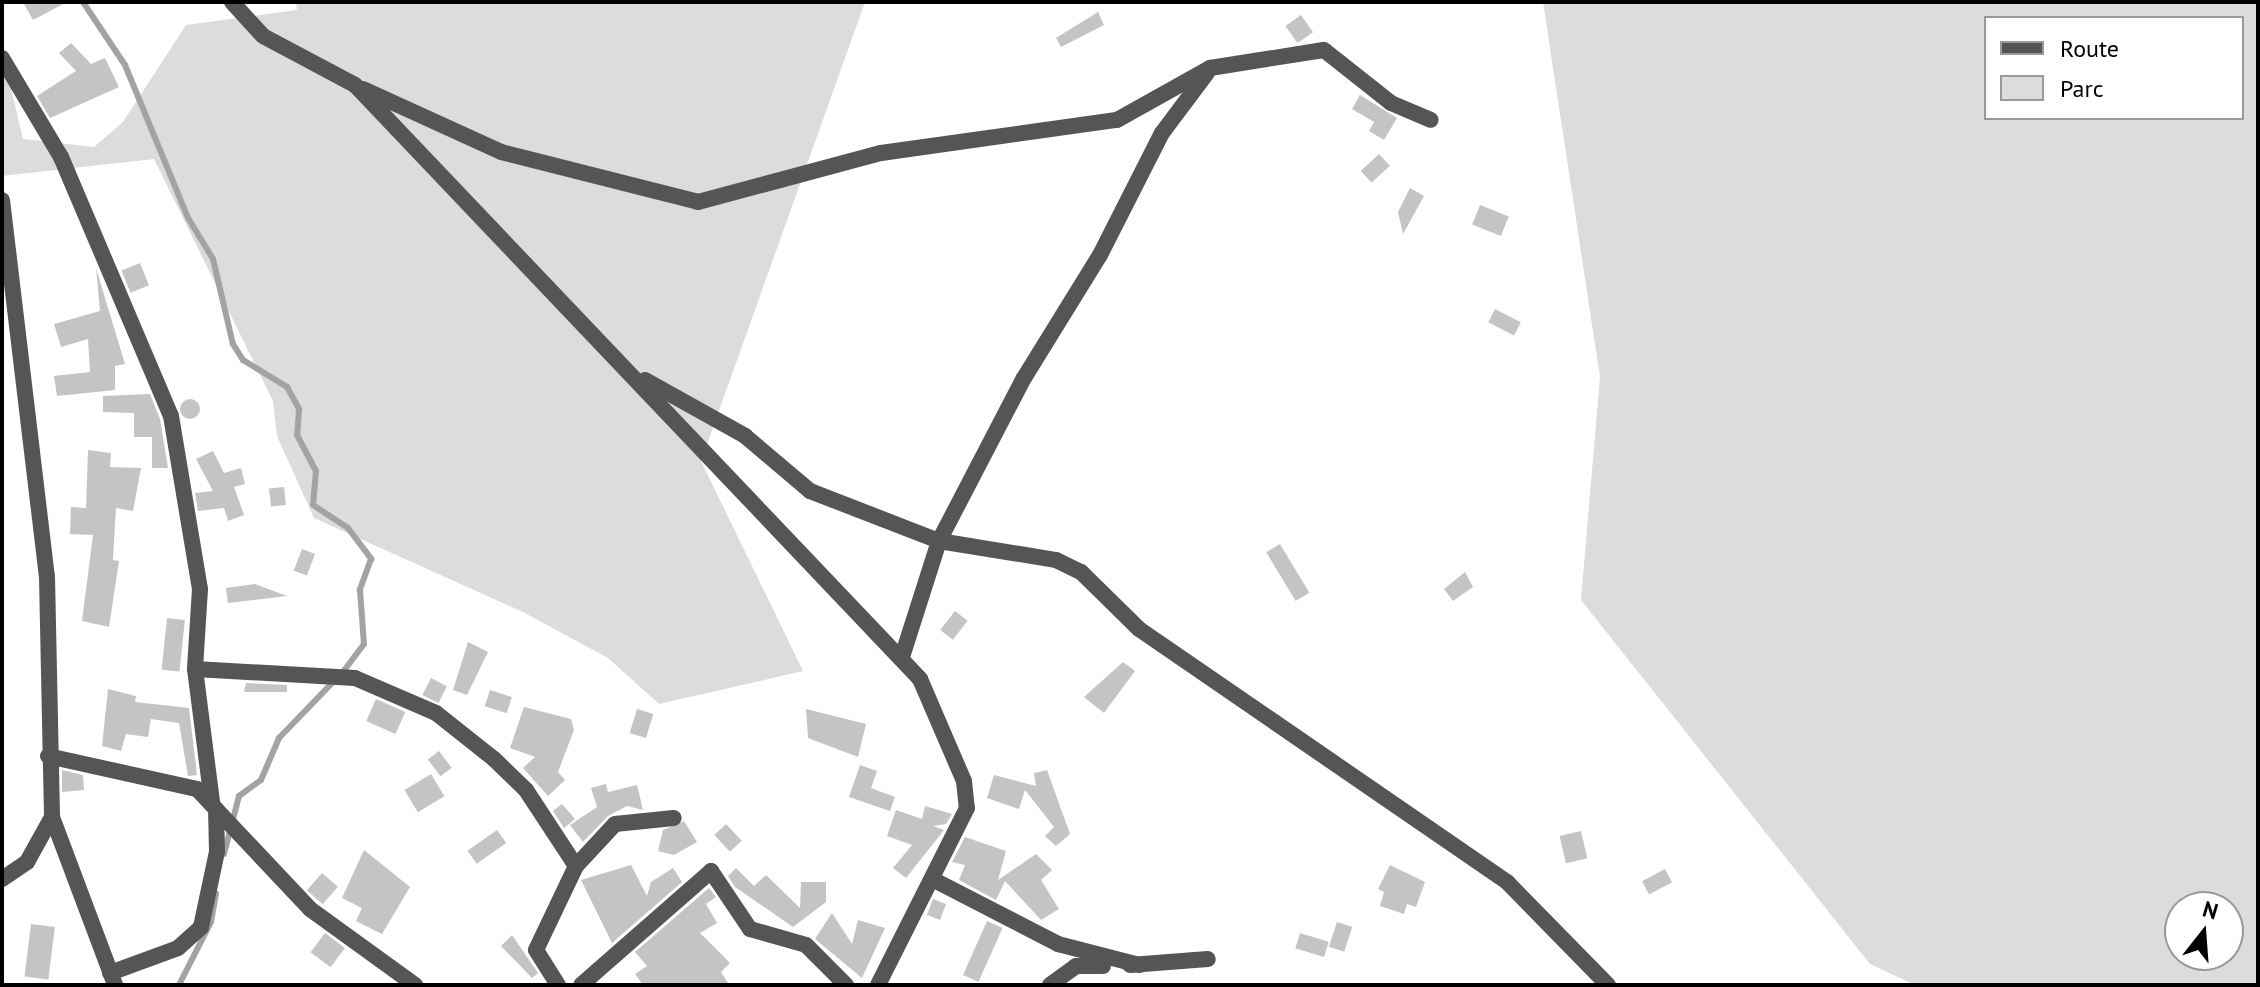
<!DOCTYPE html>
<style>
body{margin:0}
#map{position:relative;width:2260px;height:987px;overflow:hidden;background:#fff;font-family:"PT Sans",sans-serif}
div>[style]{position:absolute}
.green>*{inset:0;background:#dcdcdc}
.stream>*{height:6px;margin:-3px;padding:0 3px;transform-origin:3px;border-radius:3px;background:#a3a3a3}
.building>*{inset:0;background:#c4c4c4;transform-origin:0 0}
.round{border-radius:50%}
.minor>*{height:16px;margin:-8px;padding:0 8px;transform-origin:8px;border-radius:8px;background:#555}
.tertiary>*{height:16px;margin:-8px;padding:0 8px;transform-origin:8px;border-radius:8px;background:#555}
span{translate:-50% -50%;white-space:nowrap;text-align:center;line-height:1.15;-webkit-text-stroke:6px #fff;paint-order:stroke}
.frame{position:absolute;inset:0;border:4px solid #000;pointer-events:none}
.legend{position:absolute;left:1984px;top:16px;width:260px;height:104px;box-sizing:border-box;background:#fff;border:2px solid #999;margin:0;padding:10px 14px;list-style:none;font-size:24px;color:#000}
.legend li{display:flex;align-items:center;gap:16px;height:40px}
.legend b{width:40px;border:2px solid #999}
.north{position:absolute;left:2164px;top:891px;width:80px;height:80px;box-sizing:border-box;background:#fff;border:2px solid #999;border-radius:50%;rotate:17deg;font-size:22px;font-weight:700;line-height:32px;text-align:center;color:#000}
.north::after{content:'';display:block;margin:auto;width:28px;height:36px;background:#000;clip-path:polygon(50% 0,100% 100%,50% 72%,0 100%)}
</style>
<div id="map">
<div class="green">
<i style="clip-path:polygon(296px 2px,865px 2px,701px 461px,803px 671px,659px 704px,608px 658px,523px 612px,314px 518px,277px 436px,273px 401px,154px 159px,2px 176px,2px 50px,23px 139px,94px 147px,123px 122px,186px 25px,297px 10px)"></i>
<i style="clip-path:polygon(evenodd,1543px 2px,2258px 2px,2258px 985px,1915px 985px,1870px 964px,1581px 600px,1600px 377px,1543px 2px,1986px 18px,2242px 18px,2242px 118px,1986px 118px,1986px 18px,1543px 2px,2180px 907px,2228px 907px,2228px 955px,2180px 955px,2180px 907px)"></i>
</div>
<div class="stream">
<i style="left:83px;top:2px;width:76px;rotate:56.3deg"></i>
<i style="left:125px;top:65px;width:165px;rotate:67.6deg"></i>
<i style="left:188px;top:218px;width:48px;rotate:58.6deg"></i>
<i style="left:213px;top:259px;width:87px;rotate:76.8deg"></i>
<i style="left:233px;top:344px;width:19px;rotate:58deg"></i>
<i style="left:243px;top:360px;width:52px;rotate:31.5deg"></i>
<i style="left:287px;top:387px;width:25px;rotate:61deg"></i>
<i style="left:299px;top:409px;width:26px;rotate:94deg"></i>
<i style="left:297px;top:435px;width:41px;rotate:62.2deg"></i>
<i style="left:316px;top:471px;width:34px;rotate:95deg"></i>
<i style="left:313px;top:505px;width:42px;rotate:33.3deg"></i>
<i style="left:348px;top:528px;width:39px;rotate:53deg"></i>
<i style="left:371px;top:559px;width:33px;rotate:110deg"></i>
<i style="left:360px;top:590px;width:54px;rotate:85.8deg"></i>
<i style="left:364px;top:644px;width:36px;rotate:127deg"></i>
<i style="left:224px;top:854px;width:60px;rotate:-75.5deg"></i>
<i style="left:239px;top:796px;width:27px;rotate:-36deg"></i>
<i style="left:261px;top:780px;width:46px;rotate:-66.8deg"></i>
<i style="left:279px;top:738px;width:79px;rotate:-46deg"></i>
<i style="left:179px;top:985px;width:71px;rotate:-63.1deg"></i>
<i style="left:211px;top:922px;width:29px;rotate:-80deg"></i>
</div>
<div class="building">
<i style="clip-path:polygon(23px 2px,67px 2px,33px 20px)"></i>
<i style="clip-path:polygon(1098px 12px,1104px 25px,1061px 47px,1056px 38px)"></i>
<i style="left:1301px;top:15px;width:21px;height:19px;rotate:55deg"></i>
<i style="clip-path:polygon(71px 43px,91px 64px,105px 58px,119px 87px,50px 118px,37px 96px,76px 71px,59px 53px)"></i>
<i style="clip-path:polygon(1360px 95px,1397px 118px,1384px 140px,1369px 131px,1374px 122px,1352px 109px)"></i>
<i style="left:1379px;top:154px;width:16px;height:25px;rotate:47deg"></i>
<i style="clip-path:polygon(1410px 188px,1424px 196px,1403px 234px,1398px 212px)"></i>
<i style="left:1480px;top:205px;width:31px;height:21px;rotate:22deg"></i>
<i style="left:140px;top:263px;width:24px;height:20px;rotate:68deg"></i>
<i style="clip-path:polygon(96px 268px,125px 364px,115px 366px,115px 390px,57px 396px,54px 376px,90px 372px,88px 339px,61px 347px,54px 324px,100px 311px)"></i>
<i style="left:1495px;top:309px;width:29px;height:15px;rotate:27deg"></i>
<i style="clip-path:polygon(150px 394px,160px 419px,168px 468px,152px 468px,152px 437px,134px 437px,134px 413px,103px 412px,103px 396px)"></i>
<i class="round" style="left:180px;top:399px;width:20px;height:20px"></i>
<i style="clip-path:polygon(88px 450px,111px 453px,110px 467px,141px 468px,133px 511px,116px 508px,113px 560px,119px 561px,109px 627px,82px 621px,93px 535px,70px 534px,71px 507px,86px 508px)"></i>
<i style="clip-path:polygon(213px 451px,224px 473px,241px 468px,245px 484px,234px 487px,244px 515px,228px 521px,224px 508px,198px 511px,195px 493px,213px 491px,196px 459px)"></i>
<i style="left:284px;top:487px;width:18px;height:15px;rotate:84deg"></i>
<i style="left:1280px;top:544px;width:57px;height:16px;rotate:59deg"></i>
<i style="left:302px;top:549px;width:14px;height:23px;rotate:21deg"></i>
<i style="clip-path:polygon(1465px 572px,1473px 587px,1453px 601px,1444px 589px)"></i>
<i style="clip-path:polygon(255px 584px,287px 596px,228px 603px,226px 588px)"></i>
<i style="left:955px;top:611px;width:16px;height:24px;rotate:38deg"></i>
<i style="left:167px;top:618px;width:18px;height:52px;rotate:6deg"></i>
<i style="clip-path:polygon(468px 642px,488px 652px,467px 695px,453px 690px)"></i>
<i style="clip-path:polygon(1123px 662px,1135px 671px,1104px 713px,1084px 697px)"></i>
<i style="left:431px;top:678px;width:18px;height:19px;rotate:27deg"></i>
<i style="clip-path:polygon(246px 683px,287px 685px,287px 692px,244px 692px)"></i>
<i style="clip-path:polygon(108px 689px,136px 696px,135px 702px,189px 708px,197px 775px,188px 776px,179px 723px,151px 719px,148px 737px,126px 734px,121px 751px,102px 746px)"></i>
<i style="left:490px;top:690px;width:23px;height:17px;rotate:18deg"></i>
<i style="left:376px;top:699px;width:32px;height:24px;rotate:24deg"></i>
<i style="clip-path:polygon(524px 707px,571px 719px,574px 730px,558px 772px,565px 780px,548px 796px,523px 768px,535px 757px,510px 748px)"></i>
<i style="left:637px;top:709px;width:17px;height:25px;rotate:17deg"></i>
<i style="clip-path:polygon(806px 709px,866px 724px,858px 757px,808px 738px)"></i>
<i style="left:439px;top:751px;width:21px;height:14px;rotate:53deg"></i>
<i style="clip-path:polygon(860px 765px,877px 771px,871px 788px,895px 797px,890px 811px,849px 797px)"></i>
<i style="clip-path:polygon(62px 770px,83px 775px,84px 790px,62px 792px)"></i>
<i style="clip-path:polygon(1047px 770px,1070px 834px,1056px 846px,1045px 836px,1054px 827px,1025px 790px,1019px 809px,987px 798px,994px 775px,1036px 786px,1034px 773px)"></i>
<i style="left:431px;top:774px;width:26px;height:31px;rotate:59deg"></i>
<i style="clip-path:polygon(606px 784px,608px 792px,637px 785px,643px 810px,627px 806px,608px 816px,583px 842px,570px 825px,597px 807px,591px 788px)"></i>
<i style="clip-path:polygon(562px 804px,575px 819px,564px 828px,553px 811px)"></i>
<i style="clip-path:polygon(925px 806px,952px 814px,946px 824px,933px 826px,944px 830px,906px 878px,893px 868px,912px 845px,887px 836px,896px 810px,922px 819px)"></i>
<i style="clip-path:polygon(684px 821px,697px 842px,674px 855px,658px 851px,663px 830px)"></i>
<i style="left:726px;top:824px;width:23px;height:16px;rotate:47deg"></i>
<i style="left:497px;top:830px;width:16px;height:36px;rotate:55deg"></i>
<i style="left:1581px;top:831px;width:28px;height:22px;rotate:77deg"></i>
<i style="clip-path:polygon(965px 837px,1006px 851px,998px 880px,1036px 854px,1052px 870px,1041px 880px,1059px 909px,1041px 920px,1005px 881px,996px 900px,959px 880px,965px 865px,952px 862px)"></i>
<i style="clip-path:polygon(364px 850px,410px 887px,382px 934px,356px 921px,362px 908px,342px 898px)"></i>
<i style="clip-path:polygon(631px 865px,647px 896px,651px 882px,673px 868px,682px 882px,612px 943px,581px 880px)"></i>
<i style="clip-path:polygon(1390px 865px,1425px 882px,1416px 907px,1407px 904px,1404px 914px,1380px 906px,1384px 892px,1378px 889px)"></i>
<i style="clip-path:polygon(736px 868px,754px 886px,766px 875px,800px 908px,801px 882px,826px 882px,826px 902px,793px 927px,735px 887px,728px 876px)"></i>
<i style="left:1665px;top:869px;width:15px;height:26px;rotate:62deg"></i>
<i style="left:322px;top:873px;width:21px;height:23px;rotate:41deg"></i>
<i style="clip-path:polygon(709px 888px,716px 897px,706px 904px,717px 923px,700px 933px,730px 963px,721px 972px,729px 985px,643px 985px,635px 974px,647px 966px,635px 952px)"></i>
<i style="left:933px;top:899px;width:14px;height:17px;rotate:21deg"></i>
<i style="clip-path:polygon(832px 913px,852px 944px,858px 920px,885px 928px,862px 978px,815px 939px)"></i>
<i style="left:987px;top:921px;width:17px;height:59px;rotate:24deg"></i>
<i style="left:1337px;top:922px;width:16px;height:26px;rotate:18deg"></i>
<i style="left:31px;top:924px;width:24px;height:53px;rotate:7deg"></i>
<i style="left:325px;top:933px;width:25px;height:24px;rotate:37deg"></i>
<i style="left:1300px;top:933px;width:30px;height:16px;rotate:17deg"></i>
<i style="clip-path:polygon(512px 935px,538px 973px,532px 978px,501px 946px)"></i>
</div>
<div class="minor">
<i style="left:232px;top:2px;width:46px;rotate:47.6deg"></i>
<i style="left:263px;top:36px;width:104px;rotate:28deg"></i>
<i style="left:355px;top:85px;width:820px;rotate:46.43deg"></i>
<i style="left:920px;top:679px;width:111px;rotate:66.7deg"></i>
<i style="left:964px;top:781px;width:27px;rotate:84deg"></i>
<i style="left:967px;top:808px;width:198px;rotate:116.7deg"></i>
<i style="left:2px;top:58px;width:115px;rotate:59.2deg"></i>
<i style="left:61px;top:157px;width:281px;rotate:67deg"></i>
<i style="left:171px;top:416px;width:175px;rotate:80.5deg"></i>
<i style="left:200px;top:589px;width:80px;rotate:93.6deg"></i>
<i style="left:195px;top:669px;width:134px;rotate:82.7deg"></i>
<i style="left:363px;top:89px;width:152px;rotate:24.5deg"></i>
<i style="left:501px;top:152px;width:203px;rotate:14.2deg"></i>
<i style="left:698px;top:202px;width:189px;rotate:-15deg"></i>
<i style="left:881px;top:153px;width:238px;rotate:-8deg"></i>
<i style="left:1117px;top:120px;width:107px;rotate:-29.2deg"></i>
<i style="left:1210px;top:68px;width:115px;rotate:-9deg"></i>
<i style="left:1324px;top:50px;width:85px;rotate:38.3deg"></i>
<i style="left:1391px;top:103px;width:43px;rotate:23deg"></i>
<i style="left:645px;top:380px;width:115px;rotate:29.2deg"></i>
<i style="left:745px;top:436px;width:85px;rotate:40.2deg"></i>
<i style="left:810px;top:491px;width:138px;rotate:21.2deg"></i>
<i style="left:939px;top:541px;width:119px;rotate:9.2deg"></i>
<i style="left:1056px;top:560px;width:28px;rotate:26deg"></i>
<i style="left:1081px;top:572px;width:81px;rotate:44.5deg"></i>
<i style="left:1139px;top:629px;width:448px;rotate:34.5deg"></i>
<i style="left:1508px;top:883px;width:143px;rotate:45.6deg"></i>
<i style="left:902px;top:657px;width:122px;rotate:-72.3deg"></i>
<i style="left:939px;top:541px;width:184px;rotate:-62.5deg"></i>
<i style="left:1024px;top:378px;width:145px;rotate:-58.3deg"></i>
<i style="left:1100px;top:255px;width:137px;rotate:-63.1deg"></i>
<i style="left:1162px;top:133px;width:75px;rotate:-53.1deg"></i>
<i style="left:195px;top:669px;width:160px;rotate:3.2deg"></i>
<i style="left:355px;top:678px;width:88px;rotate:23.4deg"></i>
<i style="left:436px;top:713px;width:74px;rotate:38.4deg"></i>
<i style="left:494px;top:759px;width:45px;rotate:44.1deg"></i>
<i style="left:526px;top:790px;width:91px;rotate:56.7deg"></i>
<i style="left:576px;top:866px;width:93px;rotate:115.5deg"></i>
<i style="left:536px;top:950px;width:41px;rotate:57.8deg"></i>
<i style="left:48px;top:756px;width:153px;rotate:12.5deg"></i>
<i style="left:197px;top:789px;width:165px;rotate:46.7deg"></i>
<i style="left:310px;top:909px;width:130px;rotate:35.9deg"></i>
<i style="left:576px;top:866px;width:57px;rotate:-47.1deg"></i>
<i style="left:615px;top:824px;width:59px;rotate:-5.8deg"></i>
<i style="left:2px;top:879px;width:30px;rotate:-34deg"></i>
<i style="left:27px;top:862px;width:51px;rotate:-60.9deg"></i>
<i style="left:934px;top:880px;width:140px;rotate:27.3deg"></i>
<i style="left:1058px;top:944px;width:84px;rotate:14.5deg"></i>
<i style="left:1130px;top:965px;width:78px;rotate:-4.4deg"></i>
<i style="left:110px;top:973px;width:72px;rotate:-20.2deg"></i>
<i style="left:178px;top:948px;width:31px;rotate:-42deg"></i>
<i style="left:201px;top:927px;width:77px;rotate:-78deg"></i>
<i style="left:217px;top:852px;width:43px;rotate:-91.3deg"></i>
<i style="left:581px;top:985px;width:173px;rotate:-41.2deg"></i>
<i style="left:711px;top:871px;width:70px;rotate:56.1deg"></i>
<i style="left:750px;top:929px;width:58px;rotate:15.9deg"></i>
<i style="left:806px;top:945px;width:57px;rotate:45deg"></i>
<i style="left:1050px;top:985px;width:32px;rotate:-36deg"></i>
<i style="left:1076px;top:966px;width:27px"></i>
</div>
<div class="tertiary">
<i style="left:2px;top:200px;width:380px;rotate:83.2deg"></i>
<i style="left:47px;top:577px;width:240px;rotate:88.8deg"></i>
<i style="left:52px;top:817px;width:179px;rotate:69.4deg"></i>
</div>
<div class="frame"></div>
<ul class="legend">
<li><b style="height:10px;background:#555"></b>Route</li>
<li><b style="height:22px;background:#dcdcdc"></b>Parc</li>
</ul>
<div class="north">N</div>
</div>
